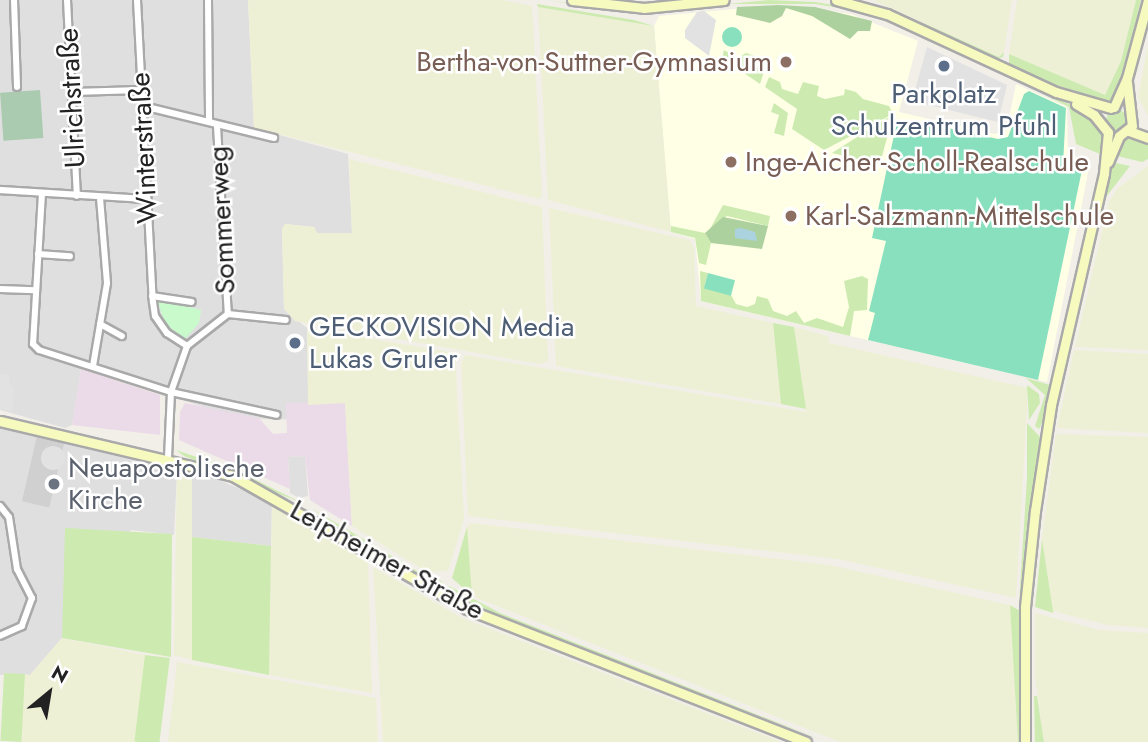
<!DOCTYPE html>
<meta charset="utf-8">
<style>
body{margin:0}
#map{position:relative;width:1148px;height:742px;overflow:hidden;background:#f2efe9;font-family:Jost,sans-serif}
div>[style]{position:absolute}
.residential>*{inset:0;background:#e0dfdf}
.industrial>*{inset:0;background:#ebdbe8}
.education>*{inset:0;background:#ffffe5}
.religious>*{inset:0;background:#d0d0d0;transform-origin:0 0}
.farmland>*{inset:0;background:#eef0d5}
.grass>*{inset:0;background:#cdebb0;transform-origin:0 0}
.round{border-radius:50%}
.forest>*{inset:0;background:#add19e}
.cemetery>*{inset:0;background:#aacbaf;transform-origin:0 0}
.park>*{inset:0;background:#c8facc}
.pitch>*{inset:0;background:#88e0be;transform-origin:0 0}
.parking>*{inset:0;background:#e2e2e2}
.water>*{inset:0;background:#aad3df}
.roads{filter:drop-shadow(2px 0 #a9a9a9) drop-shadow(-2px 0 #a9a9a9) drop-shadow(0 2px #a9a9a9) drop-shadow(0 -2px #a9a9a9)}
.street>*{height:6px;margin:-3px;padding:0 3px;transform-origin:3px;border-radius:3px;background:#fff}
.secondary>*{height:9px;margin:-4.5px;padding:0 4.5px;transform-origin:4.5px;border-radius:4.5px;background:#f7fabf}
.dots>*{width:19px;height:19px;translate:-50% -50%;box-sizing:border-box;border:4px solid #fff;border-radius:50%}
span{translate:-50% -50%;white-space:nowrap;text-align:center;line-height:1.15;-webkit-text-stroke:5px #fff;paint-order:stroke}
.education-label{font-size:28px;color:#785e54}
.right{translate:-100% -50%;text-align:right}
.left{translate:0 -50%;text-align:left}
.service-label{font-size:28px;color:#4e5e75}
.street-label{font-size:28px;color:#222}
.worship-label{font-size:28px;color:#5b616d}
.north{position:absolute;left:14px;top:658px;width:70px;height:70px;-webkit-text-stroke:5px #fff;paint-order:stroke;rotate:30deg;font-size:19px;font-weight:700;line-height:28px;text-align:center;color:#222}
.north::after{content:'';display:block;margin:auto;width:24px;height:32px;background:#222;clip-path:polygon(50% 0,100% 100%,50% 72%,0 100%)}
</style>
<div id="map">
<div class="residential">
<i style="clip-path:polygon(0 0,248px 0,254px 128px,348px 154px,352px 233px,317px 233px,314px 227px,285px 224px,282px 229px,284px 309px,307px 328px,309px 420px,240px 418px,81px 369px,72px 425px,65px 428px,0 410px)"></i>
<i style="clip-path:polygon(0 427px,177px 471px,174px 535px,131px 530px,65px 592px,62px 638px,30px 675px,0 675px)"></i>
<i style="clip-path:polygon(305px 456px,308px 496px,299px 498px,290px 493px,288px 457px)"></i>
<i style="clip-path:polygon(197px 471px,272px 502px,271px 546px,192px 537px,192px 474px)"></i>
</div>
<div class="industrial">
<i style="clip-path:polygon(81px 369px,160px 395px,160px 435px,72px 425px)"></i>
<i style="clip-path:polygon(345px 402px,352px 526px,310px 500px,305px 456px,288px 457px,290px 489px,179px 440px,180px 412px,185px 403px,259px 418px,273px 434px,287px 433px,286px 403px)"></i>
</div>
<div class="education">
<i style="clip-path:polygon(778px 5px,851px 14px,918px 41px,899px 112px,995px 134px,1007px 128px,1016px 84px,1067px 107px,1068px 153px,1090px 163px,1047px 382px,701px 301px,695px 239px,671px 232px,654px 26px,659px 16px)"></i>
</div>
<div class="religious">
<i style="left:37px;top:436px;width:28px;height:67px;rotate:13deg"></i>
</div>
<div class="farmland">
<i style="clip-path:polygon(248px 0,502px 0,532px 6px,542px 196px,539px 199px,254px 128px)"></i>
<i style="clip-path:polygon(873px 0,1012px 0,1004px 52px,999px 57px)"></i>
<i style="clip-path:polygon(1017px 0,1136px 0,1121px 61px,1105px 95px,1009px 54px)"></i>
<i style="clip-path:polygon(538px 7px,654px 26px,671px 232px,548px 200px)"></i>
<i style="clip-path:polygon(1148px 45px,1148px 116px,1138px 97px)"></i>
<i style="clip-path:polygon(349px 159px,542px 207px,548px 361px,540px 364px,295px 321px,284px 309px,282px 229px,285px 224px,314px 227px,317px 233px,352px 233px)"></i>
<i style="clip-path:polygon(1148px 166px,1148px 350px,1075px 347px,1109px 202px,1117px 189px)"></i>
<i style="clip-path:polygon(549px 208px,689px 240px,694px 248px,696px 306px,773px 323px,781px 404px,556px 366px)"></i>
<i style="clip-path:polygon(794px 327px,828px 336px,829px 343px,1028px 388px,1016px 598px,838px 559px,468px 516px,461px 363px,465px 355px,806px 412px)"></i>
<i style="clip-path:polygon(307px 328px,455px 353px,464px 519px,448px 571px,427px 572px,352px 526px,345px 403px,308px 405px)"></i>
<i style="clip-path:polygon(1074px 350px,1148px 354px,1148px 433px,1057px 428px)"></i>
<i style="clip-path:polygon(1056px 434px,1148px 437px,1148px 628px,1107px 625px,1053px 611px,1042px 539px)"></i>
<i style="clip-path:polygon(177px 471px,192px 474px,192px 660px,174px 655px)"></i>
<i style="clip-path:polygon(272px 502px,368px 560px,372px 693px,269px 675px)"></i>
<i style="clip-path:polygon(471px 523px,830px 565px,1010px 605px,1018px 742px,840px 742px,472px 596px,467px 527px)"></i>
<i style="clip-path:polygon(373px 567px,462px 618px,781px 742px,383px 742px)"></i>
<i style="clip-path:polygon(1035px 613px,1099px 630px,1148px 633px,1148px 742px,1044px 742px,1035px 676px)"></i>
<i style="clip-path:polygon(62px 638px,145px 655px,139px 742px,21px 742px,25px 674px,30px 675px)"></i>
<i style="clip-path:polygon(177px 662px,376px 698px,378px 742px,168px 742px)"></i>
</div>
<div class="grass">
<i style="clip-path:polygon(546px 0,628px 11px,715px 6px,628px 13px)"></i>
<i style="clip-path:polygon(769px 0,815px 2px,852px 8px,908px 29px,852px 10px,815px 4px,728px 4px)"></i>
<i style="clip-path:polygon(1136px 0,1141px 0,1123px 76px,1112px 102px,1080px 98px,1009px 64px,1009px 54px,1105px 95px,1121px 61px)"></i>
<i style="clip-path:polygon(537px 4px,634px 20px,654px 26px,538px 7px)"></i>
<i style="clip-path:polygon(917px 20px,999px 57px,1004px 52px,1003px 57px,995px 59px)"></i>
<i style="clip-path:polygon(724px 50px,737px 58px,746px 53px,755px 56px,752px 64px,764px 71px,760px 84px,722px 58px)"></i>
<i style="clip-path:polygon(769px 77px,780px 82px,782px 89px,798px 94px,803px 82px,819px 86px,817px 96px,825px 99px,844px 95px,845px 89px,856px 92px,863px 99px,889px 106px,893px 114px,824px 150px,792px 129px,797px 109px,765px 87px)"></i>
<i style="clip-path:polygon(1023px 84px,1076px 107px,1096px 121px,1102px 134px,1100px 154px,1076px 144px,1069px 107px)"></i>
<i style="clip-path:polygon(774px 103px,788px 113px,784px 136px,774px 133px,779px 115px,771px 112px)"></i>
<i class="round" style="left:1106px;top:110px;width:22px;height:22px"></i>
<i style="clip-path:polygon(887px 118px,892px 119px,880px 164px,832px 153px)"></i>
<i style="clip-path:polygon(1131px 137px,1148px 142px,1148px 159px,1142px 162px,1113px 155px,1123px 139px)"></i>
<i style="clip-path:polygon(1111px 162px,1130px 166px,1106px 197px,1053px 427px,1074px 316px)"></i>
<i style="clip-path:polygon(723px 205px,770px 216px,768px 226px,727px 216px,710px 229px)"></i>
<i style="clip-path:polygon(671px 226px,705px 233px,711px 243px,706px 265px,699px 263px,695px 238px,671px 232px)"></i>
<i style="clip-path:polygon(700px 271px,708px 273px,704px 288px,731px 295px,736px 304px,747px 307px,755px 304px,757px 296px,768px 299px,773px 311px,787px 316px,796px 311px,804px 323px,817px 318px,843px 327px,849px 307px,844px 281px,862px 276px,868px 279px,867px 310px,854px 311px,850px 336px,701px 301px)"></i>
<i style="clip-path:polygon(773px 323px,794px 327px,806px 409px,781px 404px)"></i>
<i style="clip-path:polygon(1026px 378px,1050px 385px,1045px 417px,1039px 429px,1035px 426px,1045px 395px)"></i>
<i style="clip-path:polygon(1027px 385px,1039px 394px,1040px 403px,1029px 420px)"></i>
<i style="clip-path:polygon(1027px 423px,1041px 438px,1019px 603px,1027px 478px)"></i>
<i style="clip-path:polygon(1051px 434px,1041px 512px,1032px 604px,1038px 511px)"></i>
<i style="clip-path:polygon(176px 450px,238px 471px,302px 503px,184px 456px)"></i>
<i style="clip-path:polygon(312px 509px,321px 514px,380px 549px,374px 551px)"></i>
<i style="clip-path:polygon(467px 527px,472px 596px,452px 578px)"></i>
<i style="clip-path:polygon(65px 528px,172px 534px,171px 657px,62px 638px)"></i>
<i style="clip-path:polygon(192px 537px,271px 546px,269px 675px,192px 660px)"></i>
<i style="clip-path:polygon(1042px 539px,1053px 611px,1053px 613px,1035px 607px)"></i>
<i style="clip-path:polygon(385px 552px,427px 577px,438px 578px,444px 584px,435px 587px,381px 555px)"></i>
<i style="clip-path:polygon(449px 586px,500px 613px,827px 742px,498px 617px,450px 594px)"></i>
<i style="clip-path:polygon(1010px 605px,1022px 612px,1022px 742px,1018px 742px)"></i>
<i style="clip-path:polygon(1031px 613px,1032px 742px,1029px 742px,1029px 617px)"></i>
<i style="left:145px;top:655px;width:25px;height:87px;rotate:7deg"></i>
<i style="left:25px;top:674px;width:68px;height:21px;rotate:93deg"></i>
<i style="clip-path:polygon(1034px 696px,1037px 696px,1044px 742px,1035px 742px)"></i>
</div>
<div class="forest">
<i style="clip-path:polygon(778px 5px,815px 7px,872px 21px,870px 31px,858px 31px,850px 39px,812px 16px,786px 8px,782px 16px,770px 23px,736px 15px,737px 7px)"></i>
<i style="clip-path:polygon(723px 217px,768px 226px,762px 249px,711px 243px,705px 233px)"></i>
</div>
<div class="cemetery">
<i style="left:40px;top:90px;width:48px;height:40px;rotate:86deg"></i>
</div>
<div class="park">
<i style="clip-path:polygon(157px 299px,201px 310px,199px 323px,185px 339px,165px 324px)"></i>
</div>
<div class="pitch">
<i class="round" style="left:722px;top:27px;width:20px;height:20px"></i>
<i style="clip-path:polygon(1029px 91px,1066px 108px,1063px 165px,1082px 170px,1038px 380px,868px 340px,875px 313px,869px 311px,886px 241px,872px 238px,896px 126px,908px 129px,920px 122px,998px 139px,1008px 137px,1024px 94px)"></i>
<i style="left:708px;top:273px;width:28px;height:16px;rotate:15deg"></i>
</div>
<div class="parking">
<i style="clip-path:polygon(704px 11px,716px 20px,709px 56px,685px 38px,685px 30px,697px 12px)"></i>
<i style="clip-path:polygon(927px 47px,1007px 85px,998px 122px,912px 101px)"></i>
<i style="clip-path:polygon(0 374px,10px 375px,9px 383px,14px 388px,12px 412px,0 409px)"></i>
<i class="round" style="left:41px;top:446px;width:24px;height:24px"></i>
</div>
<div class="water">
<i style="clip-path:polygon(741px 228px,755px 232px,757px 241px,735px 238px,735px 229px)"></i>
</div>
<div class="roads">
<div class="street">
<i style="left:14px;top:0;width:87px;rotate:88deg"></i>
<i style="left:67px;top:0;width:196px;rotate:87.1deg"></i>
<i style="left:137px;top:0;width:302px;rotate:87deg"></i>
<i style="left:153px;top:302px;width:14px;rotate:82deg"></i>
<i style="left:155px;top:316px;width:21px;rotate:55deg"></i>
<i style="left:167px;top:333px;width:24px;rotate:33deg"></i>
<i style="left:208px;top:0;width:121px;rotate:89.5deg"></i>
<i style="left:72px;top:92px;width:69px;rotate:-1.7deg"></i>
<i style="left:143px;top:106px;width:135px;rotate:13.7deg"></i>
<i style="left:217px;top:126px;width:188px;rotate:86.7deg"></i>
<i style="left:0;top:190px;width:147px;rotate:3.5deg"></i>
<i style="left:42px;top:193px;width:151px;rotate:93.4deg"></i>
<i style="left:33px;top:344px;width:8px;rotate:45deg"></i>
<i style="left:39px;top:350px;width:139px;rotate:17.7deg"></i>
<i style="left:171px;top:392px;width:108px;rotate:12.2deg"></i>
<i style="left:38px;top:254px;width:32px;rotate:4deg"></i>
<i style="left:0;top:289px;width:35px;rotate:2deg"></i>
<i style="left:152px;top:296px;width:40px;rotate:8.5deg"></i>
<i style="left:100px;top:324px;width:25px;rotate:29deg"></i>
<i style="left:93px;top:366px;width:84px;rotate:-80.4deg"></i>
<i style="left:107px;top:283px;width:85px;rotate:-94.7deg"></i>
<i style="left:168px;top:458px;width:66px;rotate:-87.4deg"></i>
<i style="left:171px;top:392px;width:49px;rotate:-70.8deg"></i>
<i style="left:187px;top:346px;width:52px;rotate:-38deg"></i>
<i style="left:228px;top:314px;width:58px;rotate:5.9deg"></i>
<i style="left:0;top:506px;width:14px;rotate:51deg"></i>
<i style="left:9px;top:517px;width:53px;rotate:81.3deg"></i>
<i style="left:17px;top:569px;width:33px;rotate:63deg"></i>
<i style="left:32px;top:598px;width:30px;rotate:110deg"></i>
<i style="left:22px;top:626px;width:24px;rotate:156deg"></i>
</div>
<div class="secondary">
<i style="left:572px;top:0;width:72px;rotate:6.3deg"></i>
<i style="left:644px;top:8px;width:80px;rotate:-5.7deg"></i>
<i style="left:836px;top:0;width:53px;rotate:15.4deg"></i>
<i style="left:887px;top:14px;width:186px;rotate:24.8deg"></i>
<i style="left:1056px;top:92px;width:57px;rotate:16.2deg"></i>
<i style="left:1076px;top:104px;width:21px;rotate:31deg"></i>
<i style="left:1094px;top:115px;width:22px;rotate:51deg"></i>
<i style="left:1114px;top:107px;width:32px;rotate:-66deg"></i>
<i style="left:1127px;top:78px;width:81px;rotate:-74.9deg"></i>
<i style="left:1129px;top:131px;width:20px;rotate:20deg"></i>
<i style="left:1108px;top:162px;width:28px;rotate:-67deg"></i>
<i style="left:1119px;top:136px;width:16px;rotate:-38deg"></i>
<i style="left:1132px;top:126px;width:44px;rotate:-96.5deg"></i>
<i style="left:0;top:421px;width:239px;rotate:13.3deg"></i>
<i style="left:233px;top:476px;width:269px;rotate:29.6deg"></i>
<i style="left:467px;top:609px;width:364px;rotate:21.4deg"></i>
<i style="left:1025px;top:742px;width:135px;rotate:-90deg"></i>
<i style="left:1025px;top:607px;width:97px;rotate:-84.1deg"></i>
<i style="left:1035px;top:511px;width:107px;rotate:-81.4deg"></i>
<i style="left:1051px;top:405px;width:238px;rotate:-77.1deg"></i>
<i style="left:1104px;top:173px;width:41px;rotate:-84.4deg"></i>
</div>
</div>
<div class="dots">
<i style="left:786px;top:62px;background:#8d6e63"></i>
<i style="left:944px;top:66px;background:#5c6f8a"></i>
<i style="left:731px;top:162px;background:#8d6e63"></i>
<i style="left:791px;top:216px;background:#8d6e63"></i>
<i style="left:295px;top:343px;background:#5c6f8a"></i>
<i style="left:54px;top:484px;background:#6b7280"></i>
</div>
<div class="education-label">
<span class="right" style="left:772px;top:62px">Bertha-von-Suttner-Gymnasium</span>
<span class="left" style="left:745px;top:162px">Inge-Aicher-Scholl-Realschule</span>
<span class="left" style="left:805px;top:216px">Karl-Salzmann-Mittelschule</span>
</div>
<div class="service-label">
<span style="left:944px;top:110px">Parkplatz<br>Schulzentrum Pfuhl</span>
<span class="left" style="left:309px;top:343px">GECKOVISION Media<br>Lukas Gruler</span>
</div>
<div class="street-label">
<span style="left:72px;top:98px;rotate:-93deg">Ulrichstraße</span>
<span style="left:144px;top:148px;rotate:-93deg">Winterstraße</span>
<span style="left:222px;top:220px;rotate:-93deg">Sommerweg</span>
<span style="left:387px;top:560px;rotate:29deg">Leipheimer Straße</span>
</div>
<div class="worship-label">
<span class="left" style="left:68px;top:484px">Neuapostolische<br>Kirche</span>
</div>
<div class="north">N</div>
</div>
